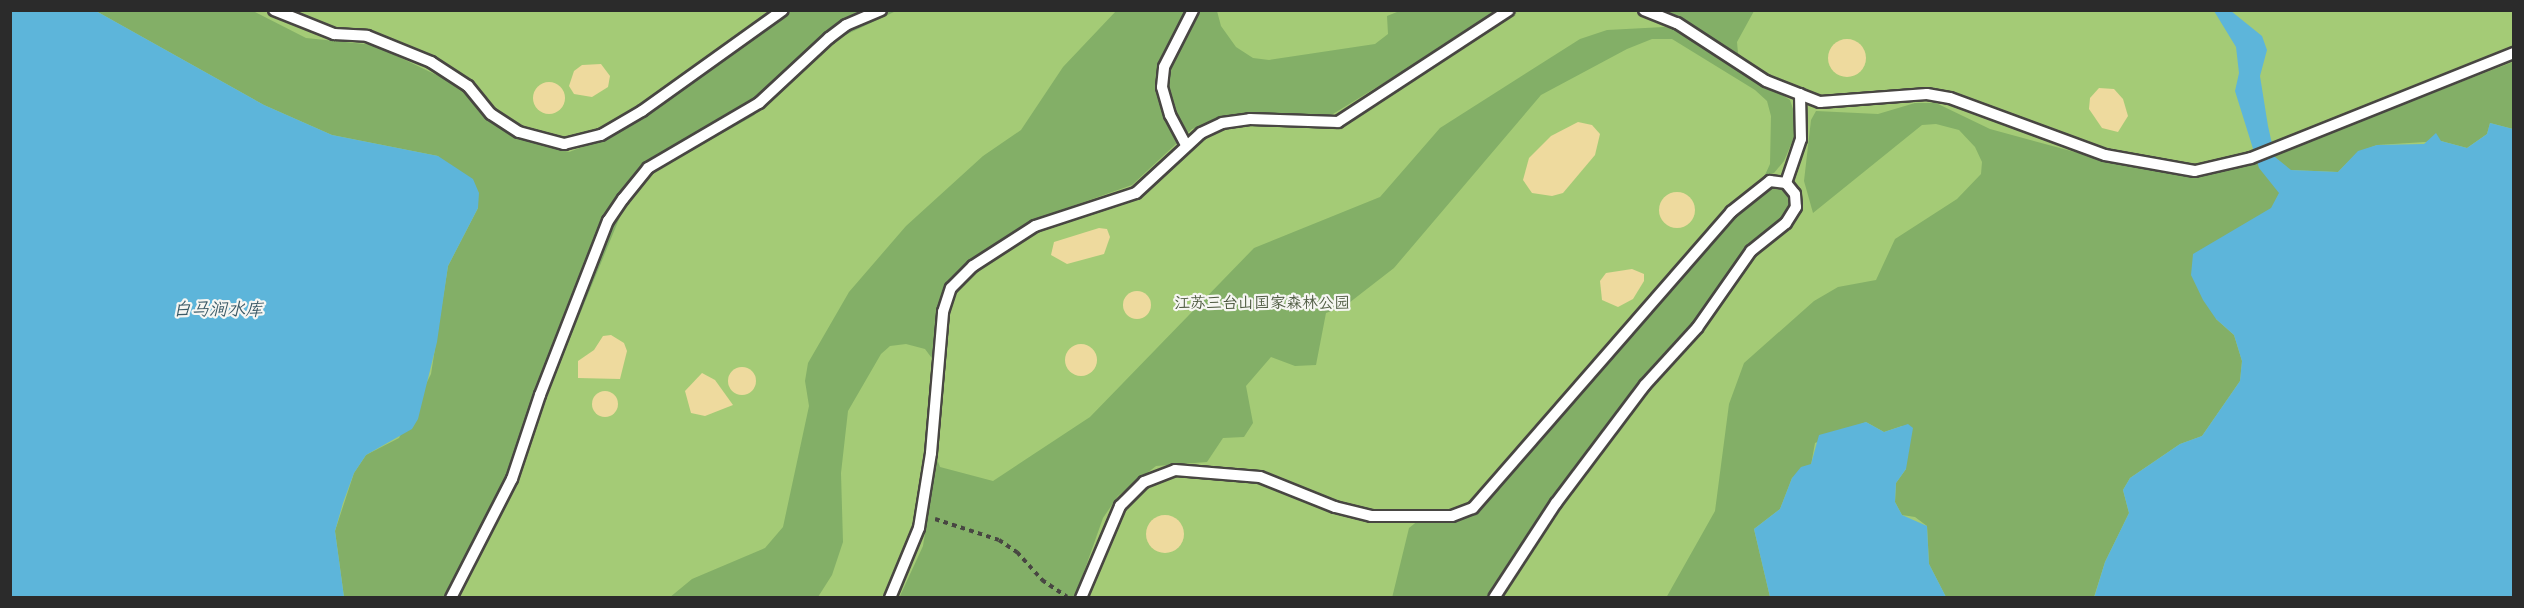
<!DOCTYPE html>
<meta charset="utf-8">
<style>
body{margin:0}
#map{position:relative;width:2524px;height:608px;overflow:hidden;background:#ece2c2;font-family:Kalam,"LXGW WenKai TC",sans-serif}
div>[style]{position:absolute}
.green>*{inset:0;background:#a4cb76;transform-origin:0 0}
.forest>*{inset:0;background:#83af67}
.sand>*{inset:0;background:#eeda9e}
.round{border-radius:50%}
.water>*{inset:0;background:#5db5da}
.path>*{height:4px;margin-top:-2px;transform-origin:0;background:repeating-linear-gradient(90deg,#484642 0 4.5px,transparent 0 9px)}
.roads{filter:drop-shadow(2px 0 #484642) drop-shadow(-2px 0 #484642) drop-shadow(0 2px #484642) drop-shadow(0 -2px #484642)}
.lane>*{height:10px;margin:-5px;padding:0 5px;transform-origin:5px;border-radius:5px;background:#fff}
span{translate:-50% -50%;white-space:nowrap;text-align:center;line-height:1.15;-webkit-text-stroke:4.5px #f6f6f2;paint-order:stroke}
.park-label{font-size:16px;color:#4f5b42}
.water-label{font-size:18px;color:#3c5b68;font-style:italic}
.frame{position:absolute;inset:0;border:12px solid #2b2b2b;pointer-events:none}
</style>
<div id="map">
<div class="green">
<i style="left:10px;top:11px;width:2503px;height:586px"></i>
</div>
<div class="forest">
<i style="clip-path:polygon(1402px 10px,1501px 11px,1333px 114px,1319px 118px,1233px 117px,1192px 129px,1132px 185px,1050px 214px,1014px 231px,968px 261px,950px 278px,944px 292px,934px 361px,925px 349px,906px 344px,890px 346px,881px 354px,848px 411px,841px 473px,843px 542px,832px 575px,818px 597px,669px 598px,692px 579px,765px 548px,783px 527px,809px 406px,805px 381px,808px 363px,849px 292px,906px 226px,983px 156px,1021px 130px,1063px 67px,1116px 11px,1217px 11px,1221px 26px,1236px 47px,1253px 58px,1269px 60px,1375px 44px,1388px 34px,1387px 16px)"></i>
<i style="clip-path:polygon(96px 11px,253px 11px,306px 38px,374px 45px,449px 81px,467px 95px,483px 116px,508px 134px,569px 152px,617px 134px,792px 11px,896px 11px,839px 38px,753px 116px,648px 175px,626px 202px,539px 414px,516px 484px,458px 598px,344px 597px,335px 531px,354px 473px,366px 455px,399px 438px,431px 374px,448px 266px,478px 208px,438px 156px,332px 135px,264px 105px)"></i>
<i style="clip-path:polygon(1650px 11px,1754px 11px,1737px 42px,1738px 53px,1748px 65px)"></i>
<i style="clip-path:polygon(1664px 27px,1673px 28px,1790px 100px,1797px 121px,1795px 135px,1784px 161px,1774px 173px,1765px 175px,1770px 164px,1771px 116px,1767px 101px,1755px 90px,1672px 39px,1652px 39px,1627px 49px,1541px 95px,1394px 268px,1345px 306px,1326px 313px,1316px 365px,1295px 366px,1271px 357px,1246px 386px,1253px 423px,1244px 437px,1223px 438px,1207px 462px,1156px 466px,1118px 496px,1103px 518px,1075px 597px,899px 598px,923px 546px,937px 459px,940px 467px,993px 481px,1090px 417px,1254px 248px,1380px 197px,1440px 128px,1580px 39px,1607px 30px)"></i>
<i style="clip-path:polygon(2513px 62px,2513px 129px,2490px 123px,2487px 134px,2467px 148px,2441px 141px,2377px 145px,2358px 152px,2338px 172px,2291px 170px,2216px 319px,2234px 335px,2242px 361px,2240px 381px,2202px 436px,2180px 444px,2130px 478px,2123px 490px,2129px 513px,2105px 562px,2094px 597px,1946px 597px,1929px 564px,1927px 526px,1915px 517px,1902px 515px,1895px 502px,1896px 483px,1906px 469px,1902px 426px,1884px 432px,1866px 422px,1815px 443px,1811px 465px,1792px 478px,1780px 509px,1754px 529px,1770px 597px,1666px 598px,1715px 511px,1729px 404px,1744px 363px,1814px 301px,1838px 287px,1876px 280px,1895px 239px,1957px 199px,1981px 174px,1982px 162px,1975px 147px,1959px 130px,1936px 124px,1922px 125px,1813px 213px,1804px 181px,1811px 120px,1816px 111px,1878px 114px,1915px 103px,1936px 103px,1990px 129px,2108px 161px,2197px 177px,2257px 161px)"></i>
<i style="clip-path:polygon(1772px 186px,1787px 190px,1793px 207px,1783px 220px,1750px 242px,1693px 323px,1601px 433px,1487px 597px,1392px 598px,1409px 528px,1419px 520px,1475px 511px,1484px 504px,1502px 485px,1516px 461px,1718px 230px)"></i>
</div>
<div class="sand">
<i class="round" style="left:1828px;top:39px;width:38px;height:38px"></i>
<i style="clip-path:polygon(601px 64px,610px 76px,608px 87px,592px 97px,574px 94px,569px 86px,574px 71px,582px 65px)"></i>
<i class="round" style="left:533px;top:82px;width:32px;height:32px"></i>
<i style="clip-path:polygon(2099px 88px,2114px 89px,2123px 99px,2128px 116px,2118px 132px,2102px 128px,2089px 109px,2090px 98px)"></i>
<i style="clip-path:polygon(1578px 122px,1592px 125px,1600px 134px,1595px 155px,1563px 193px,1552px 196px,1532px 193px,1523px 180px,1529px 158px,1551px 136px)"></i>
<i class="round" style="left:1659px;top:192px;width:36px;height:36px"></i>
<i style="clip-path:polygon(1099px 228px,1107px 229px,1110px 237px,1104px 254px,1067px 264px,1051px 255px,1054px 242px)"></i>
<i style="clip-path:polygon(1632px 269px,1644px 274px,1644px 281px,1633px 299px,1618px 307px,1602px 300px,1600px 281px,1606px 273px)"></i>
<i class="round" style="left:1123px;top:291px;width:28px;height:28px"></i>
<i style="clip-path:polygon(611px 335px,624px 343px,627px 351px,620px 379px,578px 378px,578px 361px,594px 350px,603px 336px)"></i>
<i class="round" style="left:1065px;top:344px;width:32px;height:32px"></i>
<i class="round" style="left:728px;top:367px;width:28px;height:28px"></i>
<i style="clip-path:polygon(702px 373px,715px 380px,733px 405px,705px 416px,691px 413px,685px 391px)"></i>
<i class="round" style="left:592px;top:391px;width:26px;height:26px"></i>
<i class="round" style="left:1146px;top:515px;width:38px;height:38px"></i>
</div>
<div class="water">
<i style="clip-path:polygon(10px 11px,96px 11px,264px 105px,332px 135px,438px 156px,473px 179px,479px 193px,478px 208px,448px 266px,437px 342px,418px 419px,412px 429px,366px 455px,354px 473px,343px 503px,335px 531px,344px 597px,11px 597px)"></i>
<i style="clip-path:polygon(2214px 11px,2231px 11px,2262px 36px,2267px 50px,2260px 76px,2268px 126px,2275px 157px,2291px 170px,2338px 172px,2358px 151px,2377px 145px,2424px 144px,2436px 133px,2441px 141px,2467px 148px,2487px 134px,2490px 123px,2513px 129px,2513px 597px,2094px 598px,2105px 562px,2129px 513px,2123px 490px,2130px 478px,2180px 444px,2202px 436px,2240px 381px,2242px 361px,2234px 335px,2216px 319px,2203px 300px,2191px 275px,2193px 254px,2271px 208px,2279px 193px,2259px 168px,2235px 91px,2239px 73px,2236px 47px)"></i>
<i style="clip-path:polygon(1866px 422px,1884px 432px,1908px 424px,1913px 428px,1906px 469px,1896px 483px,1895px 502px,1902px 515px,1927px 526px,1929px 564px,1946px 597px,1770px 597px,1754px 529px,1780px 509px,1792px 478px,1801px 467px,1811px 464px,1819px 435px)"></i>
</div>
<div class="path">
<i style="left:935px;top:519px;width:67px;rotate:18.2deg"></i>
<i style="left:999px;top:540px;width:22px;rotate:34deg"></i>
<i style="left:1017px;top:552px;width:38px;rotate:48deg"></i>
<i style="left:1042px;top:580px;width:30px;rotate:34deg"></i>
</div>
<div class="roads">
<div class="lane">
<i style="left:274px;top:10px;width:65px;rotate:21.8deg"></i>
<i style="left:334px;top:34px;width:33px;rotate:3deg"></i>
<i style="left:367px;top:36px;width:69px;rotate:22.1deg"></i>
<i style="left:431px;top:62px;width:44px;rotate:33deg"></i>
<i style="left:468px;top:86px;width:36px;rotate:51deg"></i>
<i style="left:491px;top:114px;width:33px;rotate:33deg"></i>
<i style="left:519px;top:132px;width:47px;rotate:14.9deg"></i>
<i style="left:564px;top:144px;width:38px;rotate:-14deg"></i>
<i style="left:601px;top:135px;width:48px;rotate:-30.3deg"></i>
<i style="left:642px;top:111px;width:173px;rotate:-35.6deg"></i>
<i style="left:1644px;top:10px;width:35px;rotate:22deg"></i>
<i style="left:1677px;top:23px;width:106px;rotate:33.1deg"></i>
<i style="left:1766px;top:81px;width:58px;rotate:21.3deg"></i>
<i style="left:1820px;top:102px;width:107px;rotate:-4.3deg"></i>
<i style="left:1927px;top:94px;width:23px;rotate:10deg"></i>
<i style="left:1950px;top:98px;width:165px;rotate:20.2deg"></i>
<i style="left:2105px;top:155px;width:91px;rotate:10.1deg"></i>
<i style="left:2195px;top:171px;width:57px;rotate:-13.1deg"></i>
<i style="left:2251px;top:158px;width:283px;rotate:-21.8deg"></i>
<i style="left:1186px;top:145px;width:34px;rotate:-118deg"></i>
<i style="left:1170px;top:115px;width:29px;rotate:-106deg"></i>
<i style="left:1162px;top:87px;width:20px;rotate:-84deg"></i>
<i style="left:1164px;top:67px;width:64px;rotate:-63deg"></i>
<i style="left:1786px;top:183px;width:46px;rotate:-71.2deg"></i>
<i style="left:1801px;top:139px;width:45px;rotate:-91.3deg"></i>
<i style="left:451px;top:598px;width:134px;rotate:-62.9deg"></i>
<i style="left:512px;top:479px;width:89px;rotate:-71.6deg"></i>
<i style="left:540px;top:395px;width:187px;rotate:-68.7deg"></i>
<i style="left:608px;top:221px;width:27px;rotate:-56deg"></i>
<i style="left:623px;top:199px;width:40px;rotate:-51deg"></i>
<i style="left:648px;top:168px;width:129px;rotate:-30.4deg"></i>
<i style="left:759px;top:103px;width:96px;rotate:-42.9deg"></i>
<i style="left:829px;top:38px;width:21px;rotate:-37deg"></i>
<i style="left:846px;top:25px;width:38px;rotate:-23deg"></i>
<i style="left:890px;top:598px;width:76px;rotate:-67.5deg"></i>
<i style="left:919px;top:528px;width:76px;rotate:-80.9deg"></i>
<i style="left:931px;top:453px;width:142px;rotate:-85.1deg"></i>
<i style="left:943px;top:312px;width:25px;rotate:-72deg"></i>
<i style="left:951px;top:288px;width:31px;rotate:-45deg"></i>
<i style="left:973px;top:266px;width:74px;rotate:-32.8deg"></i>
<i style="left:1035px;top:226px;width:106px;rotate:-18.1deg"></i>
<i style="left:1136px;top:193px;width:88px;rotate:-42.7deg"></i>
<i style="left:1201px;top:133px;width:23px;rotate:-25deg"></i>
<i style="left:1222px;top:123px;width:28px;rotate:-8deg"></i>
<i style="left:1250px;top:119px;width:88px;rotate:2deg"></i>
<i style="left:1338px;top:122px;width:204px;rotate:-33.2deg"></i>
<i style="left:1081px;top:598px;width:100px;rotate:-67deg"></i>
<i style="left:1120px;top:506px;width:34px;rotate:-45deg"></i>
<i style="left:1144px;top:482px;width:33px;rotate:-21deg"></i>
<i style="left:1175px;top:470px;width:85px;rotate:4.7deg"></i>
<i style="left:1260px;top:477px;width:81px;rotate:21.8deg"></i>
<i style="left:1335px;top:507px;width:37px;rotate:14deg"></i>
<i style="left:1371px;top:516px;width:81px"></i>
<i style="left:1452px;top:516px;width:22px;rotate:-21deg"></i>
<i style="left:1473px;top:508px;width:393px;rotate:-48.9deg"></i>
<i style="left:1731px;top:212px;width:50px;rotate:-38.5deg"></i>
<i style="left:1770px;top:181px;width:16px;rotate:7deg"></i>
<i style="left:1786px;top:183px;width:14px;rotate:51deg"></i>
<i style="left:1795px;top:194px;width:13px;rotate:86deg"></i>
<i style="left:1796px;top:207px;width:19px;rotate:122deg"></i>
<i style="left:1786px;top:223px;width:45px;rotate:141.3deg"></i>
<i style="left:1751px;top:251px;width:94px;rotate:125deg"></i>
<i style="left:1697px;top:328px;width:77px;rotate:132.4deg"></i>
<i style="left:1645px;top:385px;width:148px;rotate:127deg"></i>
<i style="left:1556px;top:503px;width:113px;rotate:123.1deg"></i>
</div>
</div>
<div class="park-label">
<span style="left:1262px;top:304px">江苏三台山国家森林公园</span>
</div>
<div class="water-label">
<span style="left:218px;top:311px">白马涧水库</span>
</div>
<div class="frame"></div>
</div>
